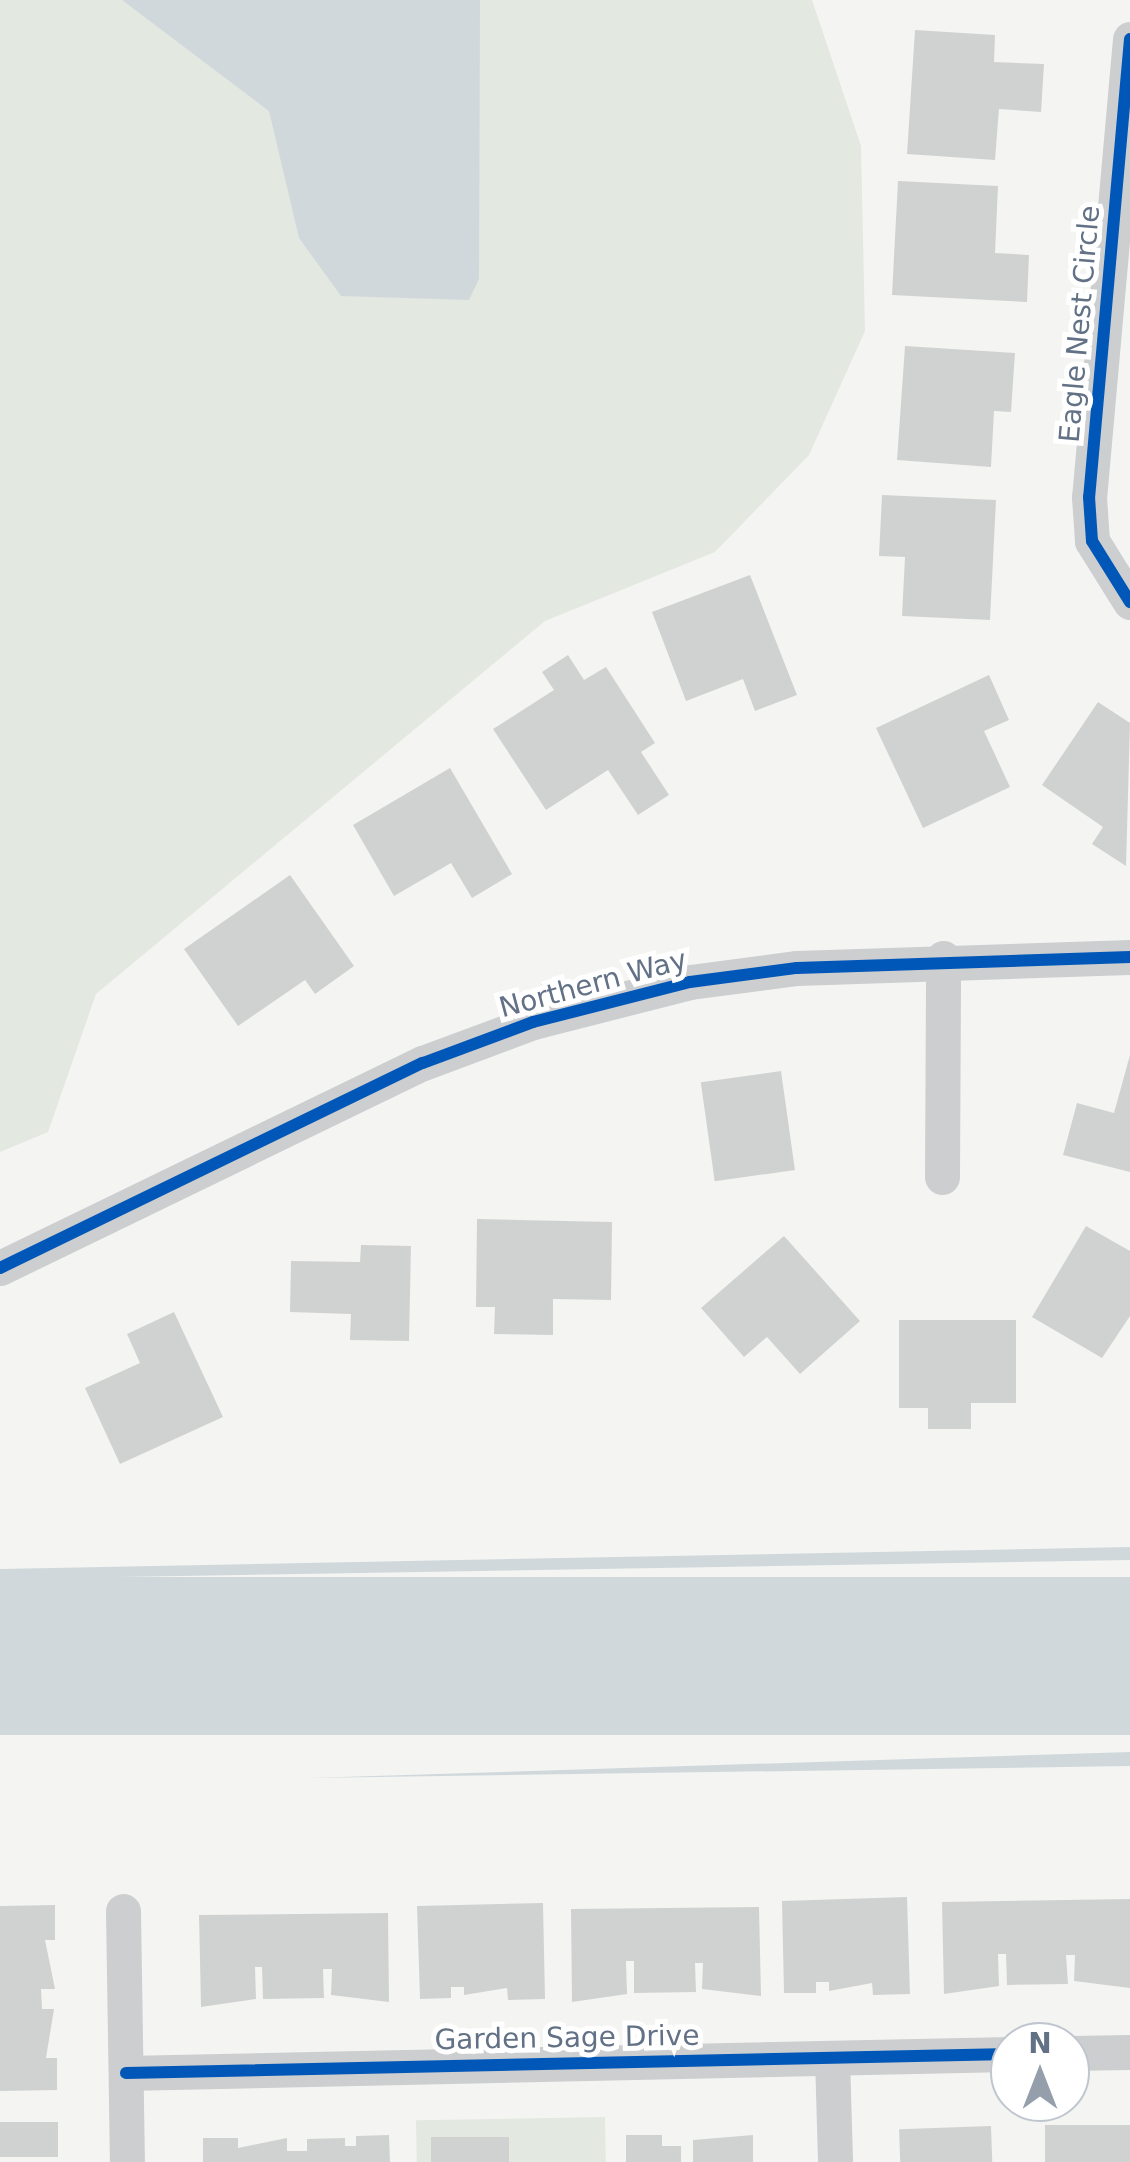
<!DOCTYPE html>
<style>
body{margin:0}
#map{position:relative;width:1130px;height:2162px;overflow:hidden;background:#f4f5f2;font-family:"DejaVu Sans",sans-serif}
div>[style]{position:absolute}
.green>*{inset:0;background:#e3e8e0;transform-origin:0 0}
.water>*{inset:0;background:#d1d8dc;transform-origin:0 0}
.building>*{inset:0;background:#d0d2d2;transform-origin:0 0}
.minor>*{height:35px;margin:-17.5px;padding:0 17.5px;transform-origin:17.5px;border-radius:17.5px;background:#cdcecf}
.cycleway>*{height:12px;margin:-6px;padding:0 6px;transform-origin:6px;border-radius:6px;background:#0057b8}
span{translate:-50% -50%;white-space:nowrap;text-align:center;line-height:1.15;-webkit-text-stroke:10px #fff;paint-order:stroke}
.street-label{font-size:28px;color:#627185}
.north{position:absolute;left:990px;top:2022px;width:100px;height:100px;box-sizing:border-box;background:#fff;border:2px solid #c0c6ce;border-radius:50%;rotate:0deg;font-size:28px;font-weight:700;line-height:40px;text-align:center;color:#627185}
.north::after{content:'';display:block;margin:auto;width:35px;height:45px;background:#959fab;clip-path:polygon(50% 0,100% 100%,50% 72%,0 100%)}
</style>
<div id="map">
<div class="green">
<i style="clip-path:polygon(0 0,812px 0,861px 146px,865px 331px,809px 455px,715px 552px,545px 621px,96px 994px,48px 1132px,0 1152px)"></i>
<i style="left:605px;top:2117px;width:45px;height:189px;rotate:89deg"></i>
</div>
<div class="water">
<i style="clip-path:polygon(122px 0,480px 0,479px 279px,469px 300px,341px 296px,299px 238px,269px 111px)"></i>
<i style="clip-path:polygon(1130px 1547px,1130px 1560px,0 1579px,0 1569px)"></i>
<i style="left:1130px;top:1577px;width:158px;height:1130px;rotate:90deg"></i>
<i style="clip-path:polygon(1130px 1752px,1130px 1766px,309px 1778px)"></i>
</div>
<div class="building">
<i style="clip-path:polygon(915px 30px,995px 35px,994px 62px,1044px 64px,1041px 112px,999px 109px,995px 160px,907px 154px)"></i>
<i style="clip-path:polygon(898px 181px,998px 186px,995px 253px,1029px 255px,1027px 302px,892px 295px)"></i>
<i style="clip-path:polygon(905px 346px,1015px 353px,1011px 412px,994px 411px,991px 467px,897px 460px)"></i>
<i style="clip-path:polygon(882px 495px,996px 500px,990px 620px,902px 616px,905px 557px,879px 556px)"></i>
<i style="clip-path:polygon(750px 575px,797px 695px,755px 711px,743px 679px,686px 701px,652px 612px)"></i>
<i style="clip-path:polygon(568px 655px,584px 680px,606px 667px,655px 743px,641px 752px,669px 795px,638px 815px,608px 770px,546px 810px,493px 729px,554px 690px,542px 672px)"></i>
<i style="clip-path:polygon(989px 675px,1009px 720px,984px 731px,1010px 787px,923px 828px,876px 728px)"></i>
<i style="clip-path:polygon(1098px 702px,1130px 723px,1126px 866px,1092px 844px,1103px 827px,1042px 785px)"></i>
<i style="clip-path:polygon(450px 768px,512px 874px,472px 898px,451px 863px,394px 896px,353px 825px)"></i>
<i style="clip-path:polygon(290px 875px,354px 966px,315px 994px,305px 980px,238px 1026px,184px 949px)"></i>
<i style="clip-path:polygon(1130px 1055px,1130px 1172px,1063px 1155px,1077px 1103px,1114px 1113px)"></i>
<i style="left:781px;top:1071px;width:100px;height:81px;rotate:82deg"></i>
<i style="clip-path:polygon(477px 1219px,612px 1222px,611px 1300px,553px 1299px,553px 1335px,494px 1334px,495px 1307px,476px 1307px)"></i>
<i style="clip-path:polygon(1086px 1226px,1130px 1251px,1130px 1316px,1102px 1358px,1032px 1317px)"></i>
<i style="clip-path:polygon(784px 1236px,860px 1321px,800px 1374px,767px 1337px,744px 1357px,701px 1308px)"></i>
<i style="clip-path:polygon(361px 1245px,411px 1246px,409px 1341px,350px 1340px,351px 1314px,290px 1312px,291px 1261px,360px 1262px)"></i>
<i style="clip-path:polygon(174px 1312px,223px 1417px,120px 1464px,85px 1388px,140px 1363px,127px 1334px)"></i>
<i style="clip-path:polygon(899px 1320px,1016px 1320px,1016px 1403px,971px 1403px,971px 1429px,928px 1429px,928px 1408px,899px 1408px)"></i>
<i style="clip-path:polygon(907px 1897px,910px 1994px,873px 1995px,872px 1983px,829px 1991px,829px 1982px,816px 1982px,816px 1993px,784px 1993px,782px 1901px)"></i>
<i style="clip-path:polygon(1130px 1899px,1130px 1988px,1074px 1981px,1075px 1955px,1066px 1955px,1068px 1984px,1007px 1985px,1006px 1954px,998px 1954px,999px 1986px,944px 1994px,942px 1902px)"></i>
<i style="clip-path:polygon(543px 1903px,545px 1999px,508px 2000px,507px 1988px,464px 1995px,464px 1987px,451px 1987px,451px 1998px,420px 1999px,417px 1906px)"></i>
<i style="clip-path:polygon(55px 1905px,55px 1940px,45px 1940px,55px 1989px,41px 1989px,42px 2009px,54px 2009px,46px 2058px,57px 2058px,57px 2090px,0 2091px,0 1906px)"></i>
<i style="clip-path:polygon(759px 1907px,761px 1996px,702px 1989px,703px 1963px,695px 1963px,696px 1992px,634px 1993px,634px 1961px,626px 1961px,627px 1994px,572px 2002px,571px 1909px)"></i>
<i style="clip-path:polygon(388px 1913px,389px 2002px,331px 1995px,332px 1969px,323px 1969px,324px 1998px,263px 1999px,262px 1967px,255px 1967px,256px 1999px,201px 2007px,199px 1915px)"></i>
<i style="left:58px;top:2122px;width:35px;height:58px;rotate:90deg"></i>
<i style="left:1045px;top:2125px;width:85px;height:37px"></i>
<i style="left:991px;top:2126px;width:36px;height:92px;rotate:88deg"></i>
<i style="clip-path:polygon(389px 2135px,390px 2162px,203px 2162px,203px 2138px,238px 2138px,238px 2148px,287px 2138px,287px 2151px,307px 2151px,307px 2139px,345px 2138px,345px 2146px,356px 2146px,356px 2136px)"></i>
<i style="clip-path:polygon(626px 2135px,662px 2135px,662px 2146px,681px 2146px,681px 2162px,626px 2162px)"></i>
<i style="clip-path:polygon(753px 2135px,753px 2162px,693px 2162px,693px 2140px)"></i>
<i style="left:431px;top:2137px;width:78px;height:25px"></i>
</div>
<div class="minor">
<i style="left:1130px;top:39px;width:460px;rotate:95.1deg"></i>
<i style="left:1089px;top:497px;width:44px;rotate:86.1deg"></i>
<i style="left:1092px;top:541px;width:72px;rotate:58.1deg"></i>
<i style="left:942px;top:1177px;width:219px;rotate:-89.7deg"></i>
<i style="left:0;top:1268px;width:470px;rotate:-25.9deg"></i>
<i style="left:423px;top:1063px;width:117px;rotate:-20.4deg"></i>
<i style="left:533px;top:1022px;width:162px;rotate:-14.3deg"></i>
<i style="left:690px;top:982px;width:108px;rotate:-7.5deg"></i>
<i style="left:797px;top:968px;width:333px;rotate:-1.9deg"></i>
<i style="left:123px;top:1911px;width:251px;rotate:89.1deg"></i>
<i style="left:1070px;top:2053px;width:60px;rotate:-1deg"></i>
<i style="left:832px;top:2058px;width:104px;rotate:88.3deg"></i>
<i style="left:126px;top:2073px;width:884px;rotate:-1.23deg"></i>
</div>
<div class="cycleway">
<i style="left:1130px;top:39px;width:460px;rotate:95.1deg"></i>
<i style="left:1089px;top:497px;width:44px;rotate:86.1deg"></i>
<i style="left:1092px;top:541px;width:72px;rotate:58.1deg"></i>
<i style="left:0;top:1268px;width:470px;rotate:-25.9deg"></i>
<i style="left:423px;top:1063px;width:117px;rotate:-20.4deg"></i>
<i style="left:533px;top:1022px;width:162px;rotate:-14.3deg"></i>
<i style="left:690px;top:982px;width:108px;rotate:-7.5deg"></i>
<i style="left:797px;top:968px;width:333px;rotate:-1.9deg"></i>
<i style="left:126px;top:2073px;width:884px;rotate:-1.23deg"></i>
</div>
<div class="street-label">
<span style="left:1080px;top:324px;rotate:-85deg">Eagle Nest Circle</span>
<span style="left:593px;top:984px;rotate:-15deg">Northern Way</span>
<span style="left:567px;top:2038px;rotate:-1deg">Garden Sage Drive</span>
</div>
<div class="north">N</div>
</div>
